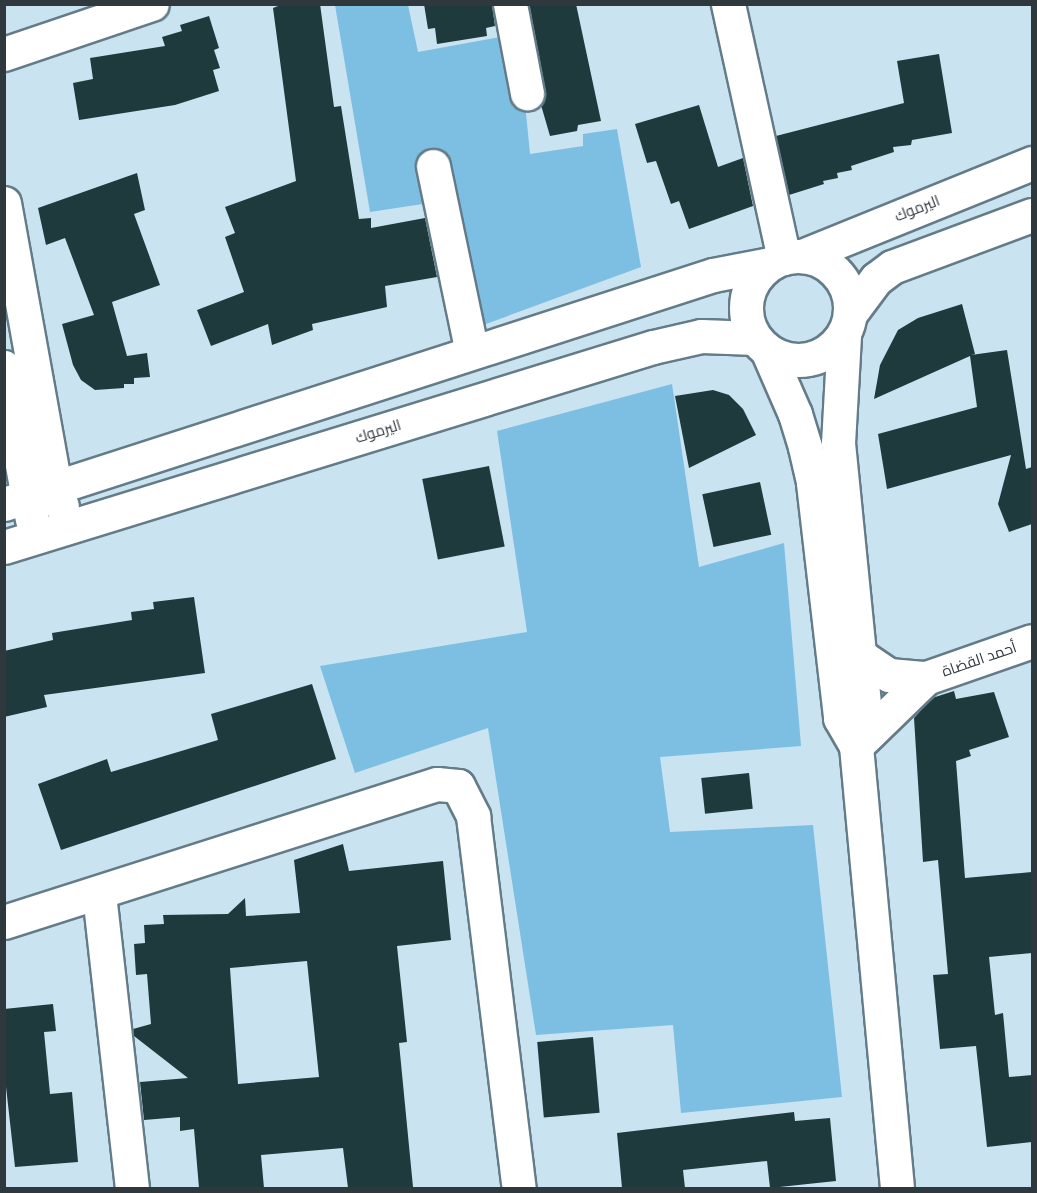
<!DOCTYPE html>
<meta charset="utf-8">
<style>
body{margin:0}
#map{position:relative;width:1037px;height:1193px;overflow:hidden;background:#c9e3f1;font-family:"Public Sans",Cairo,sans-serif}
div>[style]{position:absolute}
.green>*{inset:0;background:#7cbfe2}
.building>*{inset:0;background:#1e3a3c;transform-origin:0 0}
.roads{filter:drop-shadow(2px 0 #647b88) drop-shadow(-2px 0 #647b88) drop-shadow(0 2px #647b88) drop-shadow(0 -2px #647b88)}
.minor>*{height:33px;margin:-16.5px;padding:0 16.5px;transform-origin:16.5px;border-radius:16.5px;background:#fff}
.minor>.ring{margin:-16.5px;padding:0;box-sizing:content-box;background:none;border:33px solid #fff;border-radius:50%}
span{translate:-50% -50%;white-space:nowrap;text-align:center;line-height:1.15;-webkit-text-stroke:6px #fff;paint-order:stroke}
.street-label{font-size:15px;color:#2e383d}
.frame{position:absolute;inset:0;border:6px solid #2e383d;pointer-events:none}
</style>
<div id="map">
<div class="green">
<i style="clip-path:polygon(335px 5px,408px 5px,418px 52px,500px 37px,513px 104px,525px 103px,530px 154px,583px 146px,583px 134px,617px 129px,641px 267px,475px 328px,449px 200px,370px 212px)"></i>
<i style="clip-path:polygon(672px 384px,699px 567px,784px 543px,801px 746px,660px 757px,670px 832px,813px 825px,842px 1097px,681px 1113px,673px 1025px,536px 1035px,488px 728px,355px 773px,320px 666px,527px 632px,497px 431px)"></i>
</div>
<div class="building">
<i style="clip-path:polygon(283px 4px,320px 4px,334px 107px,341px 106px,359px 219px,371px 218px,371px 228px,425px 218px,437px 277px,385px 286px,387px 307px,312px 324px,313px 330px,272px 345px,268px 324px,211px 346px,197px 310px,244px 292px,225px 237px,235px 233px,225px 207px,296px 181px,273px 8px)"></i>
<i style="clip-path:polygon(424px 4px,492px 4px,495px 26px,486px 28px,487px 36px,437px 44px,435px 28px,428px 29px)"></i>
<i style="clip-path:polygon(529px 4px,576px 4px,601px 121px,578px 125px,577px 131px,550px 136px,541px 105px,545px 89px)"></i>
<i style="clip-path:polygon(209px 16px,219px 48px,214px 50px,220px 68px,213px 70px,219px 91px,175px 105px,79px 120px,73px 83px,93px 79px,90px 58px,165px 46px,162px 37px,182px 31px,180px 25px)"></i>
<i style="clip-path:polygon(939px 54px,952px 133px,912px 140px,911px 145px,893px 147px,894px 152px,851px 166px,852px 170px,837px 173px,838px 178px,823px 181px,824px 184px,789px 195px,776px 136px,904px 103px,897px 61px)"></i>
<i style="clip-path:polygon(699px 105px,718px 167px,743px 158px,753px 206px,689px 229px,679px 201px,671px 204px,656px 161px,647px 163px,635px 124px)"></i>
<i style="clip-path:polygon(137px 173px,145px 210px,134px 214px,160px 285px,112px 302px,127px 356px,147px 353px,150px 377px,134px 378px,134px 384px,124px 384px,124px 388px,95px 390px,81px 380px,73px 365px,62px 324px,94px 315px,65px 238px,46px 245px,38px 208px)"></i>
<i style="clip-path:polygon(962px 304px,975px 354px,971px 355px,1007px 350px,1026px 469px,1032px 467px,1032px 524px,1009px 532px,998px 504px,1011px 455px,887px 489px,878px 434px,977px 407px,970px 356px,874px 399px,880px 365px,898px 330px,918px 318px)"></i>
<i style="clip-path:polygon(713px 390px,729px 395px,743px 409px,756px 435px,689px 468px,675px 396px)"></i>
<i style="left:489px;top:466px;width:82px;height:68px;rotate:79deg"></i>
<i style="left:760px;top:482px;width:54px;height:59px;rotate:78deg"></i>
<i style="clip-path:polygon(194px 597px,205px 673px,44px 695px,47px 707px,4px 717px,4px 651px,53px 640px,52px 633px,132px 620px,131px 612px,154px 609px,153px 602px)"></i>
<i style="clip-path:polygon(312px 684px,336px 759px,61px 850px,38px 784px,107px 759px,111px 772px,218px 740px,211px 714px)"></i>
<i style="clip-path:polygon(954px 691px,956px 699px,994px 692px,1009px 737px,969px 750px,971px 756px,956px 761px,965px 878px,1032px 872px,1032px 953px,989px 957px,995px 1015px,1003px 1013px,1009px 1077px,1032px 1075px,1032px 1142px,987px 1147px,976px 1046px,940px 1049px,933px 975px,948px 974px,938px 860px,923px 862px,914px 718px,932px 698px)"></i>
<i style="left:749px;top:773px;width:36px;height:48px;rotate:84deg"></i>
<i style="clip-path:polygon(evenodd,343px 844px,349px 871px,443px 861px,451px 940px,397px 946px,407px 1042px,399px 1043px,413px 1187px,348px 1188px,343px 1148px,261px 1155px,264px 1188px,199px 1188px,194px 1129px,180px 1131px,180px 1117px,144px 1120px,140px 1082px,188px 1078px,134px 1036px,133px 1029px,151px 1024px,147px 974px,136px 975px,134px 944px,145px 943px,144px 925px,164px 924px,163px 915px,228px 914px,245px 898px,246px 916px,300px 913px,294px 860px,343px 844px,307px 961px,319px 1077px,238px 1084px,230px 968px,307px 961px)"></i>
<i style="clip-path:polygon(53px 1004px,56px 1031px,44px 1032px,50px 1094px,72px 1092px,78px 1162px,15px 1167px,4px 1069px,4px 1009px)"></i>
<i style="left:593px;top:1037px;width:76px;height:56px;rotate:85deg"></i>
<i style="clip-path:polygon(794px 1112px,795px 1121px,830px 1118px,836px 1181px,770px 1188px,767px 1161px,683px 1170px,685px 1188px,622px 1188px,617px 1133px)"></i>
</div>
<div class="roads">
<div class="minor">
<i style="left:510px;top:4px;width:91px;rotate:79.2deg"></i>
<i style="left:728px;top:4px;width:260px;rotate:77.6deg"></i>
<i style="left:4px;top:54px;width:156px;rotate:-18.7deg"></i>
<i style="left:433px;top:166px;width:190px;rotate:78.2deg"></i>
<i style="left:4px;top:203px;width:289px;rotate:79.8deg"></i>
<i style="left:55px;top:487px;width:20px;rotate:70deg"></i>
<i class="ring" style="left:746px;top:256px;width:71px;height:71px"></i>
<i style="left:802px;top:256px;width:248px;rotate:-22deg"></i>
<i style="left:850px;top:314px;width:44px;rotate:-53.4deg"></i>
<i style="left:876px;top:279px;width:20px;rotate:-37deg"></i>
<i style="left:892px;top:267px;width:149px;rotate:-20.4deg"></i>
<i style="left:844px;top:336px;width:107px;rotate:93.2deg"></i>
<i style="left:838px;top:443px;width:273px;rotate:84.3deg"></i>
<i style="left:865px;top:715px;width:32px;rotate:106deg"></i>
<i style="left:856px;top:746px;width:444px;rotate:84.7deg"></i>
<i style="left:767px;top:350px;width:70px;rotate:66.4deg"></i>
<i style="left:795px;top:414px;width:34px;rotate:73deg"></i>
<i style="left:805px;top:447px;width:37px;rotate:77deg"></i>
<i style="left:813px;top:483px;width:237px;rotate:83.4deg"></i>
<i style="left:840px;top:718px;width:32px;rotate:60deg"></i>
<i style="left:4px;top:367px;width:155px;rotate:79.6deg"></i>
<i style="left:4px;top:504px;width:745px;rotate:-17.9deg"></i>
<i style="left:713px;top:275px;width:53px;rotate:-10.9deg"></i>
<i style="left:4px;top:547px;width:679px;rotate:-17.13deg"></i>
<i style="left:653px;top:347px;width:49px;rotate:-12.9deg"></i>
<i style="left:701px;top:336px;width:54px;rotate:2.1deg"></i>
<i style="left:846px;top:656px;width:13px;rotate:-4deg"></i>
<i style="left:859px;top:655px;width:36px;rotate:34deg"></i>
<i style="left:889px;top:675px;width:37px;rotate:5deg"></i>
<i style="left:926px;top:678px;width:112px;rotate:-19.2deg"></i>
<i style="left:856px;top:746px;width:98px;rotate:-44.2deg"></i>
<i style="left:99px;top:894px;width:296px;rotate:83.6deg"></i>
<i style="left:4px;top:922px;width:454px;rotate:-17.7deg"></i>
<i style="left:437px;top:784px;width:21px;rotate:5deg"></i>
<i style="left:458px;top:786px;width:34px;rotate:63deg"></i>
<i style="left:473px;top:816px;width:375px;rotate:83deg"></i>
</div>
</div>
<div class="street-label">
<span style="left:917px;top:208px;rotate:-21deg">اليرموك</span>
<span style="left:378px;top:431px;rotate:-17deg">اليرموك</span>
<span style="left:979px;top:659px;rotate:-19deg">أحمد القضاة</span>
</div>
<div class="frame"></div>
</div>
